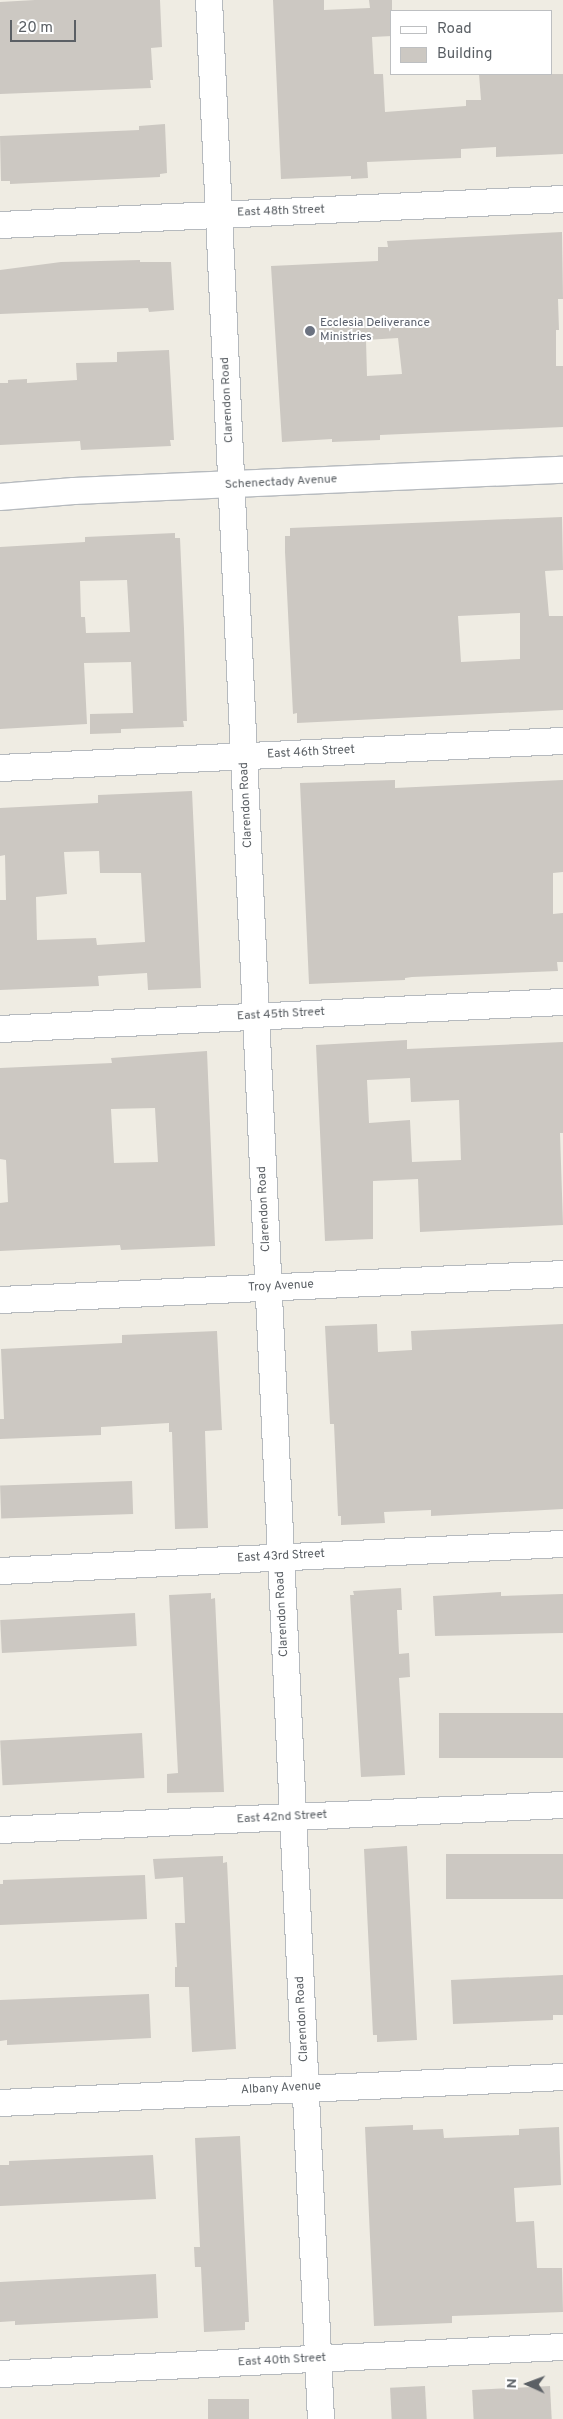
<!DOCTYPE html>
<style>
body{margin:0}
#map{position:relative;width:563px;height:2419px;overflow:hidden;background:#efece3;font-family:Overpass,sans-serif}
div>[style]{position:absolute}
.building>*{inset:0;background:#ccc8c2;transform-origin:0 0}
.roads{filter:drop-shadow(1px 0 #b6babe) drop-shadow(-1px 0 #b6babe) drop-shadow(0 1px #b6babe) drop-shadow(0 -1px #b6babe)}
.minor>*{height:26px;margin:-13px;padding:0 13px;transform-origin:13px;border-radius:13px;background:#fff}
.dots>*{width:14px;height:14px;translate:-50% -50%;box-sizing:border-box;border:2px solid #fff;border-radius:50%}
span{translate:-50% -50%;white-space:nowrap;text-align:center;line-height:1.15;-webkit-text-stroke:4px #fff;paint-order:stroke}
.street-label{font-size:12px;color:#5b6065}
.worship-label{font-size:12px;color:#5b616d}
.left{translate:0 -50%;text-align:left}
.legend{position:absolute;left:390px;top:10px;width:162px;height:65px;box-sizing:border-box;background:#fff;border:1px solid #bdbfc1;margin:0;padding:6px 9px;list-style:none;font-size:15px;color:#5b6065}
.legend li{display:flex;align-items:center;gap:10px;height:25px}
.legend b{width:25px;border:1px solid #bdbfc1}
.north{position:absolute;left:503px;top:2359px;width:50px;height:50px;-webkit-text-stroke:4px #fff;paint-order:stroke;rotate:272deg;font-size:14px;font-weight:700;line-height:20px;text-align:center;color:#5b6065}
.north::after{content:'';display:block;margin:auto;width:18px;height:22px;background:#5b6065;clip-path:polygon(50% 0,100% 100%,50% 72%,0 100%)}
.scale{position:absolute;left:10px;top:20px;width:66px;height:22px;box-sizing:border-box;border:2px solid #5b6065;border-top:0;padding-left:6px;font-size:15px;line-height:18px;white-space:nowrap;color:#5b6065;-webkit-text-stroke:4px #fff;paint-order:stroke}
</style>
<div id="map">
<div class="building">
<i style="clip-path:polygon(35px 0,160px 0,162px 47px,151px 48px,153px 80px,150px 80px,151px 88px,0 94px,0 2px)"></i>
<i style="clip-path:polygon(273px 0,324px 0,324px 10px,370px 8px,369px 0,392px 0,392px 36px,372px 37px,374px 74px,383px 74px,385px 112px,466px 106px,466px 100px,481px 100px,479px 74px,563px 74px,563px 154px,496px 157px,496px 147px,461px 149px,461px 158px,367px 162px,368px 178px,351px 179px,351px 176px,281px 179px)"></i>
<i style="clip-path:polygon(165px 124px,167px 173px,160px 174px,160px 177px,10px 184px,10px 181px,1px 181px,0 136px,139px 130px,139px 126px)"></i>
<i style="clip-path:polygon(evenodd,562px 232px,563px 299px,558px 299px,559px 330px,556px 330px,556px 366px,563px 366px,563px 427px,380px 435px,380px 440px,332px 442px,332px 439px,282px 442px,271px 266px,378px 261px,378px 247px,388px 247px,387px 241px,562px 232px,398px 338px,402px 374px,367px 376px,366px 340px,398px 338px)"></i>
<i style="clip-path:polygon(140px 260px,140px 262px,171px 262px,174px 310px,149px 312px,148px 308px,0 314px,0 270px,61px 262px)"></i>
<i style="clip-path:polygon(169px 350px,174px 440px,170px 440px,171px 446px,81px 450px,80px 441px,0 445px,0 383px,8px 383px,8px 380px,27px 379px,27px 383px,77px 380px,76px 363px,117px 362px,117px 352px)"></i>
<i style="clip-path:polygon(evenodd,562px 517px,563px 570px,545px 571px,549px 616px,563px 616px,563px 710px,297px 723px,297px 713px,293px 714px,285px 552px,285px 536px,290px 536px,290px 528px,562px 517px,520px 613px,520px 659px,461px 662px,458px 616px,520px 613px)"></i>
<i style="clip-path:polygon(evenodd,175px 533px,175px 538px,180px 538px,184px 629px,187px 721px,183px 721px,184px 727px,121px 729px,121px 733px,90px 734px,90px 714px,133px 713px,131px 662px,84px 663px,87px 724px,0 729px,0 547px,85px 542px,85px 537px,175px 533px,127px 580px,130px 632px,86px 633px,85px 617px,81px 617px,80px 581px,127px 580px)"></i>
<i style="clip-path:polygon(395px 780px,395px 788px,563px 780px,563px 872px,553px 873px,553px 914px,563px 913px,563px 962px,557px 962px,558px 971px,412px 977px,405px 978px,405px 980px,309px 984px,300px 783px)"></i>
<i style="clip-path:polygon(evenodd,192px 791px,201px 988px,148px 990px,147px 973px,98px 976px,99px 986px,0 990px,0 900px,6px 900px,5px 855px,0 856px,0 808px,98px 803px,98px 795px,192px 791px,99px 851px,100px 873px,141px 873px,145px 942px,97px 945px,96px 938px,37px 940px,36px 897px,67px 894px,64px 852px,99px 851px)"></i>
<i style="clip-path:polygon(evenodd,407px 1040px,407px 1049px,563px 1042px,563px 1133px,560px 1133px,563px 1225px,420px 1232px,418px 1179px,373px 1181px,373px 1239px,325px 1241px,316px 1045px,407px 1040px,410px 1078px,411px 1102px,459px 1100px,461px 1160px,412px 1162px,410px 1120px,369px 1123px,367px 1080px,410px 1078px)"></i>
<i style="clip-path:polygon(evenodd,207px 1051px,215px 1246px,121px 1250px,120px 1245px,0 1251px,0 1203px,8px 1202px,6px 1160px,0 1159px,0 1068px,112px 1063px,111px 1058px,207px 1051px,155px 1108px,158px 1162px,114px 1163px,111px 1109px,155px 1108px)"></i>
<i style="clip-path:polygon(377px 1324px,378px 1352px,412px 1350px,411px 1331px,563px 1324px,563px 1509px,431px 1516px,431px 1510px,384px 1512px,385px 1523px,341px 1525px,341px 1516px,338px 1516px,334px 1424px,330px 1424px,325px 1326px)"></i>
<i style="clip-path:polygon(217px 1331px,222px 1430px,205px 1431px,208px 1528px,175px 1529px,172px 1432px,169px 1432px,169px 1423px,101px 1427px,101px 1435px,0 1439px,0 1419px,4px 1419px,1px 1349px,122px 1343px,122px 1335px)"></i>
<i style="left:132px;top:1481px;width:33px;height:132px;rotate:88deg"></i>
<i style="clip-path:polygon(401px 1588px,402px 1610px,397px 1610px,399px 1654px,409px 1653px,410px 1677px,399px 1678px,405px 1775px,361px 1777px,350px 1595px,354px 1595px,353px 1591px)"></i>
<i style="clip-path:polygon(501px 1592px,501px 1596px,563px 1594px,563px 1633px,435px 1636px,433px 1596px)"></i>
<i style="clip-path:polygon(211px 1593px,211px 1599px,215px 1598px,224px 1792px,167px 1793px,167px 1774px,178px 1773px,169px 1595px)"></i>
<i style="left:135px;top:1613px;width:33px;height:135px;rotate:87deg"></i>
<i style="left:563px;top:1713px;width:45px;height:124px;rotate:90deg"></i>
<i style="left:142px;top:1733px;width:45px;height:142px;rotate:87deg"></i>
<i style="clip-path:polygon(407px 1846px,417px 2040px,377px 2042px,377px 2035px,373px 2035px,364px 1849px)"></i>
<i style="left:563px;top:1854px;width:45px;height:117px;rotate:90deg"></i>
<i style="clip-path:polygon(223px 1856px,223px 1863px,227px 1862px,236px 2049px,192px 2052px,189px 1987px,175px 1987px,175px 1967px,177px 1967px,175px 1923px,185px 1923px,183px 1877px,155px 1879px,153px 1859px)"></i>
<i style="clip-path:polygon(145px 1875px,147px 1919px,0 1925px,0 1884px,3px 1884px,3px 1880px)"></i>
<i style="clip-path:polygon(563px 1975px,563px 2015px,553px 2015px,553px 2020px,453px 2024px,451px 1980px)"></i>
<i style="clip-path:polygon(149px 1994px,151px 2038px,7px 2045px,7px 2040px,0 2041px,0 2000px)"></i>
<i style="clip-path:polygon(413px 2125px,413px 2130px,443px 2129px,444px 2138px,519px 2135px,519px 2129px,559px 2127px,561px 2185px,514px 2188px,516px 2222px,534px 2221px,537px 2268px,562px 2268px,563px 2312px,452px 2316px,452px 2323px,374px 2326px,365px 2127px)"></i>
<i style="clip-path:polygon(240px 2136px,249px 2322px,245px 2322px,245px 2330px,204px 2332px,201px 2267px,195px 2267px,194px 2247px,200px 2247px,195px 2138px)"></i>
<i style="clip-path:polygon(153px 2155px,156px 2199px,0 2206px,0 2165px,9px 2165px,9px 2161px)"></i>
<i style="clip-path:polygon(156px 2274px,158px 2318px,15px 2325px,15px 2321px,0 2322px,0 2282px)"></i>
<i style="left:425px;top:2386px;width:33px;height:35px;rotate:87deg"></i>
<i style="left:550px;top:2386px;width:33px;height:78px;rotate:87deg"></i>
<i style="left:249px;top:2399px;width:20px;height:41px;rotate:90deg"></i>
</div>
<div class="roads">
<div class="minor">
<i style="left:209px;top:0;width:2422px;rotate:87.35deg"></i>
<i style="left:0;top:225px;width:564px;rotate:-2.64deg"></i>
<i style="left:0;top:497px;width:74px;rotate:-4.6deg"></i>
<i style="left:74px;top:491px;width:489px;rotate:-2.5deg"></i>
<i style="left:0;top:768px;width:564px;rotate:-2.75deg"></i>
<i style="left:0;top:1029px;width:564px;rotate:-2.75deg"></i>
<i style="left:0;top:1300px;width:564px;rotate:-2.64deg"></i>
<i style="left:0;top:1571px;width:564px;rotate:-2.75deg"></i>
<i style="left:0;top:1830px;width:564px;rotate:-2.54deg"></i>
<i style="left:0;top:2103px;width:564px;rotate:-2.64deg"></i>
<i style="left:0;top:2374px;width:564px;rotate:-2.75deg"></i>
</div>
</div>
<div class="dots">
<i style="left:310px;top:331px;background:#6b7280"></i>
</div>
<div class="street-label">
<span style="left:281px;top:212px;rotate:-2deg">East 48th Street</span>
<span style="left:228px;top:400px;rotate:-93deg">Clarendon Road</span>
<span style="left:281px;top:483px;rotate:-3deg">Schenectady Avenue</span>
<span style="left:311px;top:753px;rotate:-3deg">East 46th Street</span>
<span style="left:247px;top:805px;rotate:-93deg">Clarendon Road</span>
<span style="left:281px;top:1015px;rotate:-3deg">East 45th Street</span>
<span style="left:265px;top:1209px;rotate:-93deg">Clarendon Road</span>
<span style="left:281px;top:1287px;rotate:-3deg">Troy Avenue</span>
<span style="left:281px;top:1557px;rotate:-3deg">East 43rd Street</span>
<span style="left:283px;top:1614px;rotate:-93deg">Clarendon Road</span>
<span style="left:282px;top:1818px;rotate:-3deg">East 42nd Street</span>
<span style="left:303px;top:2019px;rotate:-93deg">Clarendon Road</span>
<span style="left:281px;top:2089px;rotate:-3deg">Albany Avenue</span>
<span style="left:282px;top:2361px;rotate:-3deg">East 40th Street</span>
</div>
<div class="worship-label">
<span class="left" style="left:320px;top:331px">Ecclesia Deliverance<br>Ministries</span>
</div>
<ul class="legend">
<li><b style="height:6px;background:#fff"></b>Road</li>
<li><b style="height:14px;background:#ccc8c2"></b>Building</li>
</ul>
<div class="north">N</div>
<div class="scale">20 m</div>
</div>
